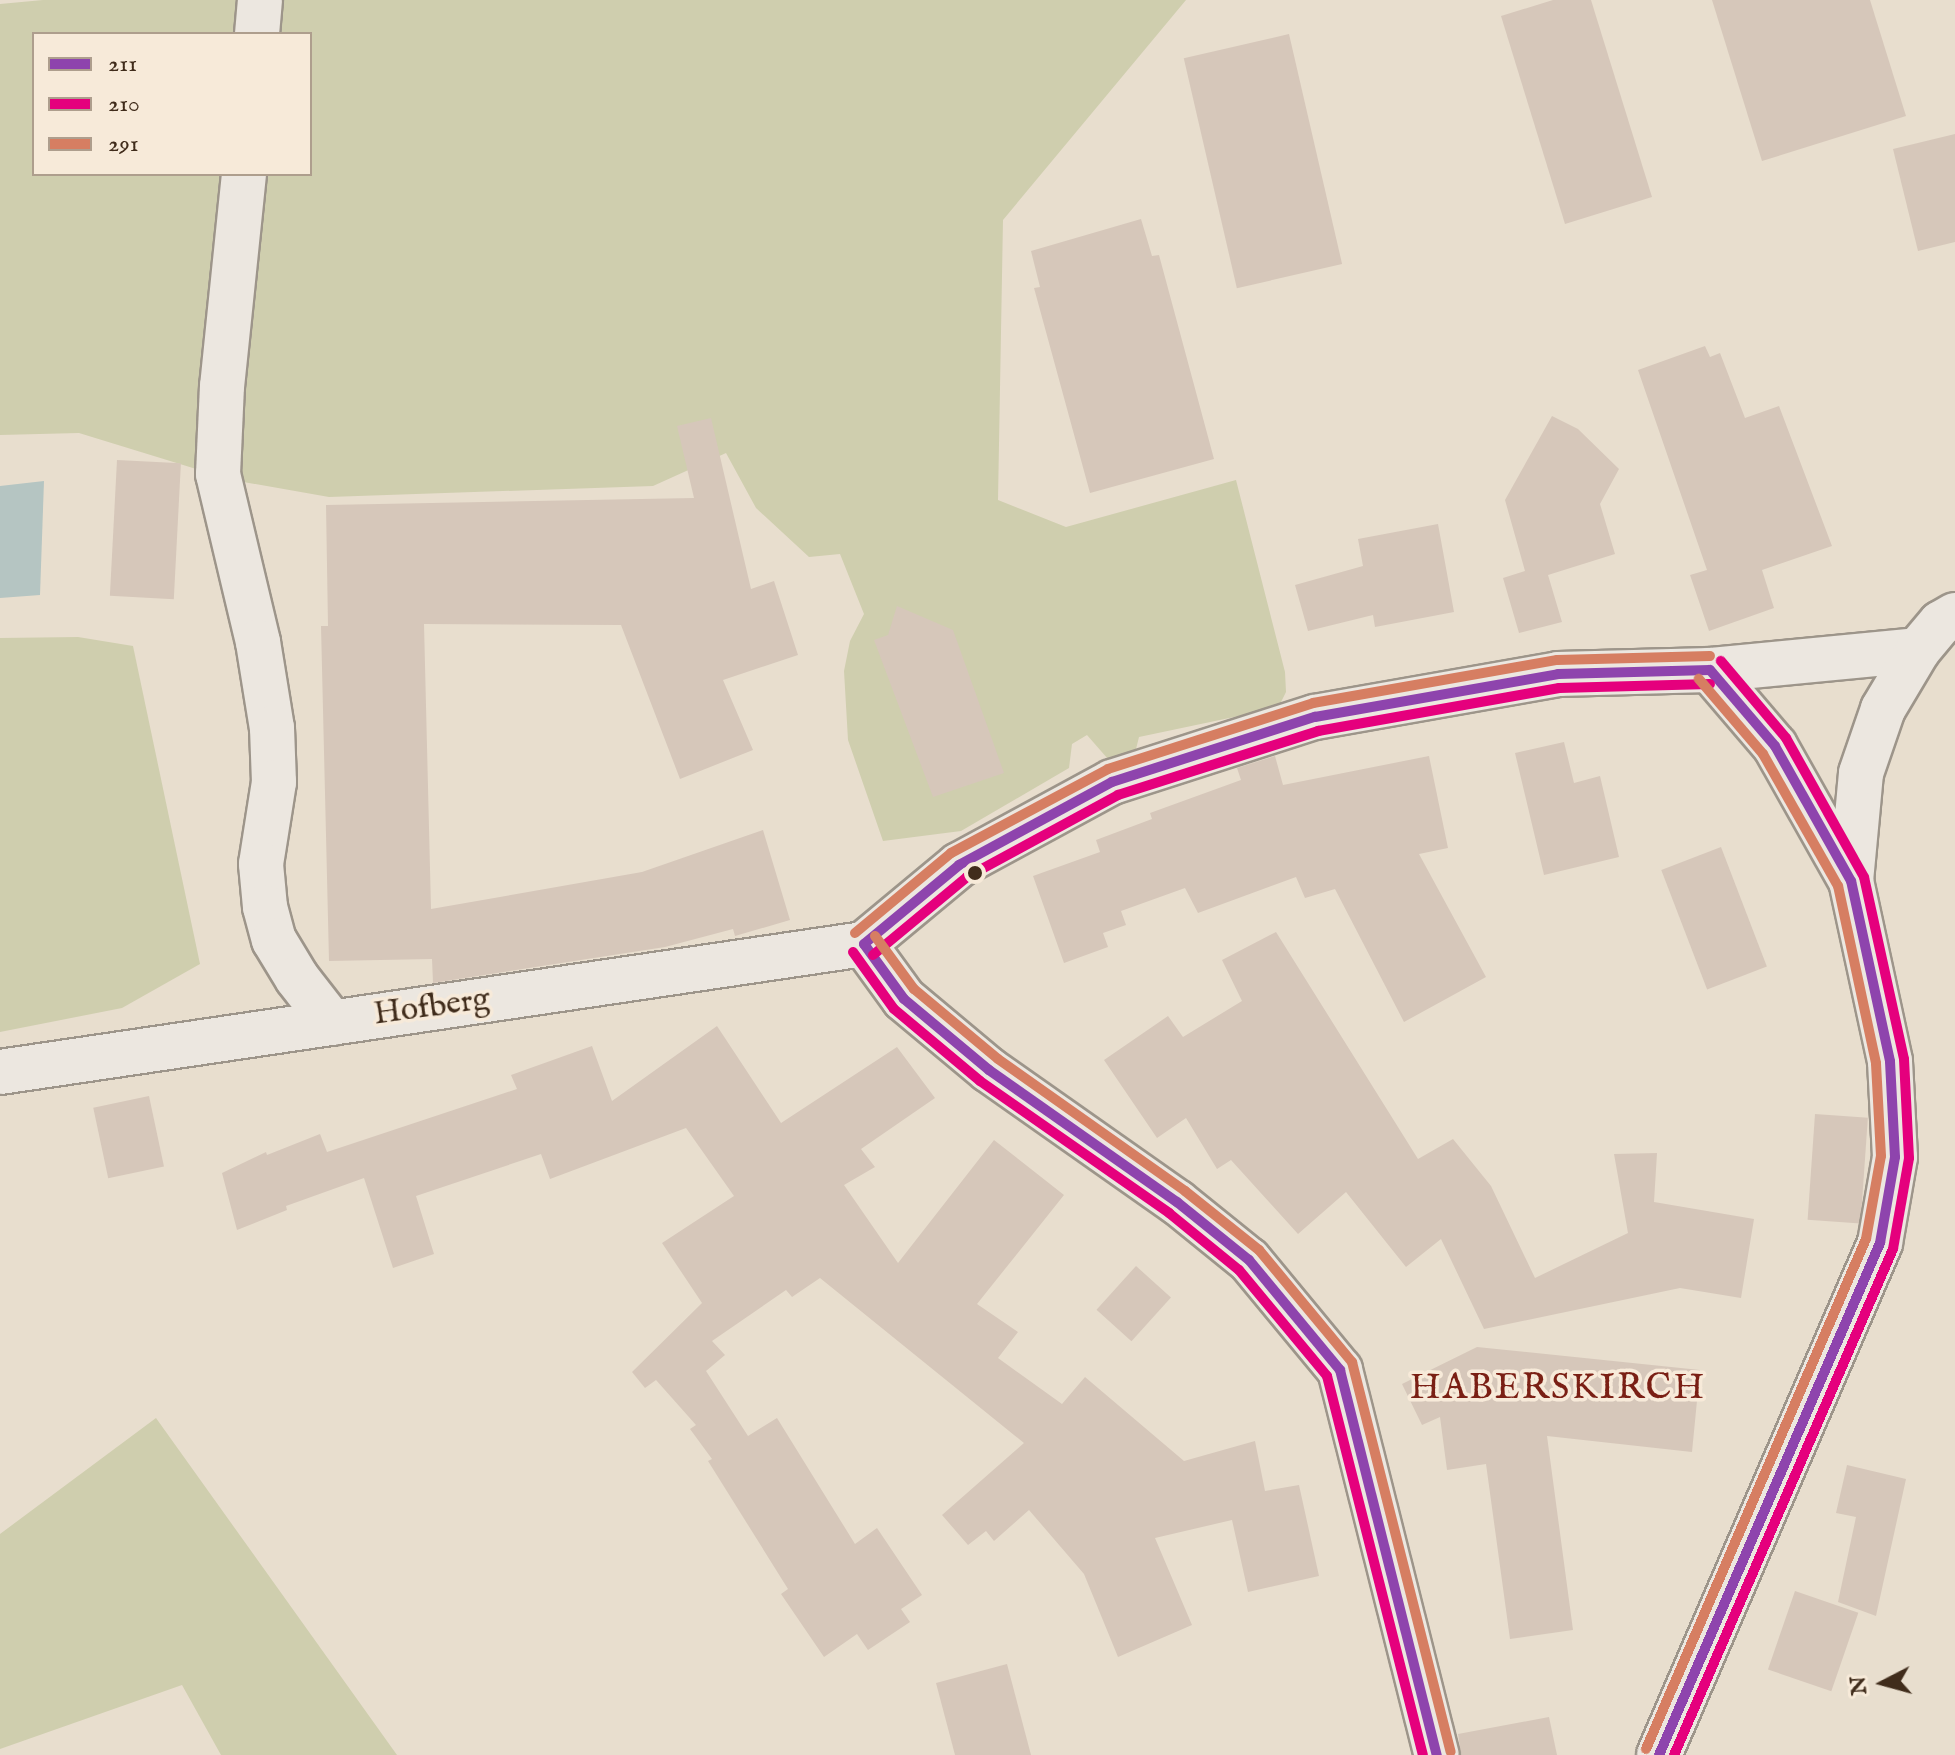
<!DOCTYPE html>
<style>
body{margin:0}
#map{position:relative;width:1955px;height:1755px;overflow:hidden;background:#e8dece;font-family:"IM FELL English",serif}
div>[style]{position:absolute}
.green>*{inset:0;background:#cfceae}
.water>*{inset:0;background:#b5c5c2}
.building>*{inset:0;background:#d6c7ba;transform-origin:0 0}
.roads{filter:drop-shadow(2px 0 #9d958a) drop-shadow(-2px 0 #9d958a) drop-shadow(0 2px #9d958a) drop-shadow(0 -2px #9d958a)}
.minor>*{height:44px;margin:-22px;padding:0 22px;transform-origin:22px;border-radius:22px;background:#ece7e0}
.bus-1>*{height:10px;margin:-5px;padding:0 5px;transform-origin:5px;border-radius:5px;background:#8e44ad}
.bus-2>*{height:10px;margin:-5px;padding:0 5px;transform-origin:5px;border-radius:5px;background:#e5007d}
.bus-3>*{height:10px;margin:-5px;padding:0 5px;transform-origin:5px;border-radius:5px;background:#d67e62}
.dots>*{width:22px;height:22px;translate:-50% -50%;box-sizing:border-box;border:4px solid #f7ead9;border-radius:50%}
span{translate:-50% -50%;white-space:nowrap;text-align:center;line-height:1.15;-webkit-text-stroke:7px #f7ead9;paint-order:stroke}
.street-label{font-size:32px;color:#402c1b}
.quarter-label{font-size:36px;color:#7a1f14;letter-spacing:2px}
.legend{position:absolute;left:32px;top:32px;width:280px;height:144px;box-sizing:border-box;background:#f7ead9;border:2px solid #ae9e8d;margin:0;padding:10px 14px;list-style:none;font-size:24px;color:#402c1b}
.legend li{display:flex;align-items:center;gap:16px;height:40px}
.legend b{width:40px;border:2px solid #ae9e8d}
.north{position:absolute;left:1843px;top:1643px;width:80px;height:80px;-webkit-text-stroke:6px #f7ead9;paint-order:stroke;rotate:264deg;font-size:22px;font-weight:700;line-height:32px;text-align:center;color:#402c1b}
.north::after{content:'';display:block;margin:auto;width:28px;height:36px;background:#402c1b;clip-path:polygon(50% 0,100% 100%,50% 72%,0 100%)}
</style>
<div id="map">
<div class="green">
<i style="clip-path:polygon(43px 0,255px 0,253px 34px,34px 34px,34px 174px,310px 174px,310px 34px,265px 34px,268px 0,1186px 0,1003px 220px,998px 500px,1066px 527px,1236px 480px,1285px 672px,1286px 692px,1281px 702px,1272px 709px,1139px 737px,1136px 749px,1108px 759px,1087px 735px,1072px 744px,1069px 768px,961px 831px,883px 841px,848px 740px,844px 671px,850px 641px,864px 614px,840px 554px,809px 557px,756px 508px,726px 453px,653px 486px,329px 497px,232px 480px,79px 433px,0 435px,0 4px)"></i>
<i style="clip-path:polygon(78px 637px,133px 646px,200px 964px,122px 1008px,0 1032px,0 638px)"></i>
<i style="clip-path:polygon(156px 1418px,397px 1755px,221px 1755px,182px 1685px,0 1749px,0 1534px)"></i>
</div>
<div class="water">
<i style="clip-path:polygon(44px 481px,40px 595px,0 598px,0 486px)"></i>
</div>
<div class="building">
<i style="clip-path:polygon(1553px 0,1591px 0,1652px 197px,1565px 224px,1501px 16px)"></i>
<i style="clip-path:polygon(1712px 0,1870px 0,1906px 116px,1762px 161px)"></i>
<i style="left:1289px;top:34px;width:236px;height:108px;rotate:77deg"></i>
<i style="clip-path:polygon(1955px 134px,1955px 242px,1918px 251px,1893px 149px)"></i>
<i style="clip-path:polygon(1141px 219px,1152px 256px,1159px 255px,1214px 459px,1090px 493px,1034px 288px,1040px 287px,1031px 251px)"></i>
<i style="clip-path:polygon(1705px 346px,1710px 357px,1720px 353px,1745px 418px,1779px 406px,1832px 546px,1762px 570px,1774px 608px,1709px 631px,1690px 575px,1707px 570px,1638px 370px)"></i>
<i style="clip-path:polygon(1552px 416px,1578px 429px,1619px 469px,1600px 504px,1615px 554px,1548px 575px,1562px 622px,1519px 633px,1503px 578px,1525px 571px,1505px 500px)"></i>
<i style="clip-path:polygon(711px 418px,751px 589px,774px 581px,798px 655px,723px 680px,753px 750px,680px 779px,621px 625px,424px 624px,431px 909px,642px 872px,763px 830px,790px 920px,735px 936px,733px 929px,665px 947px,433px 983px,432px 959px,329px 961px,321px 626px,328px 626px,326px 505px,694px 498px,677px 426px)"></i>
<i style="left:117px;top:460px;width:64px;height:136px;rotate:3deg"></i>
<i style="clip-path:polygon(1438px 524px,1454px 612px,1375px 627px,1373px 615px,1308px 631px,1295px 585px,1363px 566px,1358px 539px)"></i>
<i style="clip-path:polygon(897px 606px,953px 630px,1004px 773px,933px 797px,874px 640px,888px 635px)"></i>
<i style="clip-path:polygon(1564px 742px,1574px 783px,1600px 776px,1619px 857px,1544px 875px,1515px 753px)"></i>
<i style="clip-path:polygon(1275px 756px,1283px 785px,1429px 756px,1448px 848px,1419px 854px,1486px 977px,1404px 1022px,1335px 889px,1305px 898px,1296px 877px,1198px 913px,1185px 888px,1121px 911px,1126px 925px,1103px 933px,1108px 947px,1064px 963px,1033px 876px,1100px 852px,1096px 840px,1152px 819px,1150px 813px,1241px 780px,1237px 768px)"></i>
<i style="left:1721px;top:847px;width:128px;height:64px;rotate:69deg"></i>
<i style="clip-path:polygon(1276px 932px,1418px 1159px,1453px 1139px,1491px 1186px,1535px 1278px,1628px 1233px,1614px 1154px,1657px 1153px,1654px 1202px,1754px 1219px,1741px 1298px,1680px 1288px,1484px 1329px,1441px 1239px,1406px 1267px,1346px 1192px,1298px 1234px,1231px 1160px,1217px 1169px,1186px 1118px,1157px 1138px,1104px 1060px,1168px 1016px,1183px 1037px,1242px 1001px,1222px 960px)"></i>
<i style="clip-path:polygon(717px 1026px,781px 1123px,897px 1047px,935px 1098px,861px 1149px,875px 1167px,844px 1185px,898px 1263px,994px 1140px,1064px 1195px,977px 1304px,1018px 1332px,998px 1358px,1062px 1404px,1085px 1377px,1184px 1461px,1255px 1441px,1265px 1491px,1299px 1485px,1319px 1576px,1248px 1592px,1232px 1520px,1155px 1538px,1192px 1625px,1118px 1657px,1084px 1574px,1029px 1510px,994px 1541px,986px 1531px,968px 1545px,942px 1515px,1024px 1443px,820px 1278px,792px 1297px,786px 1290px,712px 1341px,725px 1355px,706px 1371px,748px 1436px,777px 1418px,855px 1544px,877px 1528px,922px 1595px,901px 1609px,910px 1622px,868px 1650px,857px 1634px,824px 1657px,781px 1594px,788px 1589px,708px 1461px,712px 1459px,690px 1429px,696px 1425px,656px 1380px,645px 1388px,632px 1372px,702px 1303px,662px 1243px,734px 1196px,686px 1128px,550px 1179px,541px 1154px,416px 1196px,434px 1254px,393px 1268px,364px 1178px,286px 1206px,287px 1210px,237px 1230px,222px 1173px,266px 1152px,267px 1155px,320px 1134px,327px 1152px,517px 1089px,511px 1075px,592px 1046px,612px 1101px)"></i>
<i style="left:149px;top:1096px;width:72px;height:57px;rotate:78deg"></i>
<i style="left:1815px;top:1114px;width:53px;height:106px;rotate:4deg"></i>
<i style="left:1136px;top:1266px;width:47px;height:59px;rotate:42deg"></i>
<i style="clip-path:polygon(1477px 1347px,1700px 1370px,1692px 1452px,1547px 1436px,1573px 1630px,1510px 1639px,1486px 1464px,1447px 1470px,1440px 1417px,1422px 1425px,1402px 1384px)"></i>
<i style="clip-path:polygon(1847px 1465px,1906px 1479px,1876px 1616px,1838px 1602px,1856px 1517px,1836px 1513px)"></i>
<i style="left:1795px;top:1591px;width:67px;height:83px;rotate:19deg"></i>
<i style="clip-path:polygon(1007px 1664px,1031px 1755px,955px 1755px,936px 1683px)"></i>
<i style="clip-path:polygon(1549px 1717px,1557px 1755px,1461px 1755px,1458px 1734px)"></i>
</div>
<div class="roads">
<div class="minor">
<i style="left:257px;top:34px;width:34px;rotate:-85deg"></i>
<i style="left:244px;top:174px;width:213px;rotate:95.9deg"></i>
<i style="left:222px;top:386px;width:88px;rotate:92.6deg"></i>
<i style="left:218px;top:474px;width:173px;rotate:76.6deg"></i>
<i style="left:258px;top:642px;width:87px;rotate:80.8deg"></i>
<i style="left:272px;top:728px;width:54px;rotate:87.9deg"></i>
<i style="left:274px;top:782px;width:83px;rotate:99deg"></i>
<i style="left:261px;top:864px;width:43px;rotate:84.7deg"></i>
<i style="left:265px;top:907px;width:34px;rotate:75deg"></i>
<i style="left:274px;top:940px;width:44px;rotate:58.8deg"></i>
<i style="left:297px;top:978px;width:57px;rotate:52.1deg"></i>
<i style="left:1710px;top:670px;width:100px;rotate:49.5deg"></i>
<i style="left:1775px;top:746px;width:155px;rotate:60.6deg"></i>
<i style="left:864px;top:944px;width:124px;rotate:-39.7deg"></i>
<i style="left:959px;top:865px;width:174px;rotate:-28.5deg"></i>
<i style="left:1112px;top:782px;width:213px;rotate:-17.8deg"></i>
<i style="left:1315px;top:717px;width:247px;rotate:-10deg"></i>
<i style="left:1558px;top:674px;width:152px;rotate:-1.5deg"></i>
<i style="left:1710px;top:670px;width:209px;rotate:-5.5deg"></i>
<i style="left:864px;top:944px;width:68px;rotate:54deg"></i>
<i style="left:904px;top:999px;width:111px;rotate:39.9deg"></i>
<i style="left:989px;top:1070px;width:230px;rotate:35.1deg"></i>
<i style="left:1177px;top:1202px;width:92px;rotate:38.9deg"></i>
<i style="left:1249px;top:1260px;width:143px;rotate:50.4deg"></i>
<i style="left:1340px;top:1370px;width:397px;rotate:75.9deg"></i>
<i style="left:0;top:1072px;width:873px;rotate:-8.43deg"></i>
<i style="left:1659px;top:1755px;width:558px;rotate:-66.65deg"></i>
<i style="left:1880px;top:1243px;width:87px;rotate:-80.1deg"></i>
<i style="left:1895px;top:1157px;width:96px;rotate:-93deg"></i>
<i style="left:1890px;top:1061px;width:184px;rotate:-102.2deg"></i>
<i style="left:1851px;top:881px;width:108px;rotate:-84.7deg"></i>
<i style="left:1861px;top:773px;width:68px;rotate:-71deg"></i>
<i style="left:1883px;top:709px;width:69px;rotate:-59.3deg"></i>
<i style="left:1918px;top:650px;width:35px;rotate:-50deg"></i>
<i style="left:1941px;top:623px;width:16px;rotate:-30deg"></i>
</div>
</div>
<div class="bus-1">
<i style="left:864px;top:944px;width:68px;rotate:54deg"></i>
<i style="left:904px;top:999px;width:111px;rotate:39.9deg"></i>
<i style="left:989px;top:1070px;width:230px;rotate:35.1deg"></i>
<i style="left:1177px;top:1202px;width:92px;rotate:38.9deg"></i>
<i style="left:1249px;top:1260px;width:143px;rotate:50.4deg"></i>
<i style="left:1340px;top:1370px;width:397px;rotate:75.9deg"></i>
<i style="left:864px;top:944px;width:124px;rotate:-39.7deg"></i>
<i style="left:959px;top:865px;width:174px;rotate:-28.5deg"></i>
<i style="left:1112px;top:782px;width:213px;rotate:-17.8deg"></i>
<i style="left:1315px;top:717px;width:247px;rotate:-10deg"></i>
<i style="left:1558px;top:674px;width:152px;rotate:-1.5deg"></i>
<i style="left:1659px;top:1755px;width:558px;rotate:-66.65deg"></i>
<i style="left:1880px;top:1243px;width:87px;rotate:-80.1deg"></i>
<i style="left:1895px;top:1157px;width:96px;rotate:-93deg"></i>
<i style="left:1890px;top:1061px;width:184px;rotate:-102.2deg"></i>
<i style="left:1851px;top:881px;width:155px;rotate:-119.4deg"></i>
<i style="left:1775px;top:746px;width:100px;rotate:-130.5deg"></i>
</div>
<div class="bus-2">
<i style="left:853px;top:952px;width:70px;rotate:54.3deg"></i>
<i style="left:894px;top:1009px;width:112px;rotate:39.9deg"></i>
<i style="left:980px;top:1081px;width:231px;rotate:34.9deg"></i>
<i style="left:1169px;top:1213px;width:90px;rotate:39.2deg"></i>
<i style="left:1239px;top:1270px;width:138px;rotate:50.3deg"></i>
<i style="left:1327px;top:1376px;width:391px;rotate:75.8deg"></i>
<i style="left:873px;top:955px;width:122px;rotate:-39.7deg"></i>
<i style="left:967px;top:877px;width:172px;rotate:-28.5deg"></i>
<i style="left:1118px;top:795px;width:210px;rotate:-17.7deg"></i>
<i style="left:1318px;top:731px;width:245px;rotate:-10.1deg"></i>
<i style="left:1559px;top:688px;width:151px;rotate:-1.5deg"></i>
<i style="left:1674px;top:1755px;width:551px;rotate:-66.6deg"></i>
<i style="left:1893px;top:1249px;width:92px;rotate:-80deg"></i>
<i style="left:1909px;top:1158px;width:99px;rotate:-92.9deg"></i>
<i style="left:1904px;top:1059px;width:186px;rotate:-102.4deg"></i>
<i style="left:1864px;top:877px;width:159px;rotate:-119.3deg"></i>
<i style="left:1786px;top:738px;width:101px;rotate:-130.2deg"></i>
</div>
<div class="bus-3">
<i style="left:855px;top:933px;width:125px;rotate:-39.8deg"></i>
<i style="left:951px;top:853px;width:178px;rotate:-28.1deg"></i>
<i style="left:1108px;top:769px;width:215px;rotate:-17.8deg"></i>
<i style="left:1313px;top:703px;width:248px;rotate:-10deg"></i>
<i style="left:1557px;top:660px;width:153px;rotate:-1.5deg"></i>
<i style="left:875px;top:936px;width:66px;rotate:53.7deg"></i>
<i style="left:914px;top:989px;width:109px;rotate:39.8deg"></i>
<i style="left:998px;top:1059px;width:229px;rotate:35.2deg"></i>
<i style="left:1185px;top:1191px;width:95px;rotate:38.6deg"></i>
<i style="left:1259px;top:1250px;width:146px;rotate:50.3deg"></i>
<i style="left:1352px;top:1362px;width:402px;rotate:75.8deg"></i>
<i style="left:1646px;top:1749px;width:555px;rotate:-66.67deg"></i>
<i style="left:1866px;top:1239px;width:84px;rotate:-79.8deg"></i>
<i style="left:1881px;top:1156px;width:93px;rotate:-93.1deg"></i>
<i style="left:1876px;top:1063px;width:181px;rotate:-102.1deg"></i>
<i style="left:1838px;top:886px;width:152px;rotate:-119.6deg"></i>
<i style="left:1763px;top:754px;width:99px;rotate:-130.5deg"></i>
</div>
<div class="dots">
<i style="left:975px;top:873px;background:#402c1b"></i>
</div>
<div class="street-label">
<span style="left:432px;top:1008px;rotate:-8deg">Hofberg</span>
</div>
<div class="quarter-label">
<span style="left:1558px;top:1389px">HABERSKIRCH</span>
</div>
<ul class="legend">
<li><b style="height:10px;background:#8e44ad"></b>211</li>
<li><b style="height:10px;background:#e5007d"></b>210</li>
<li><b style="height:10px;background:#d67e62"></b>291</li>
</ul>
<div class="north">N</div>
</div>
